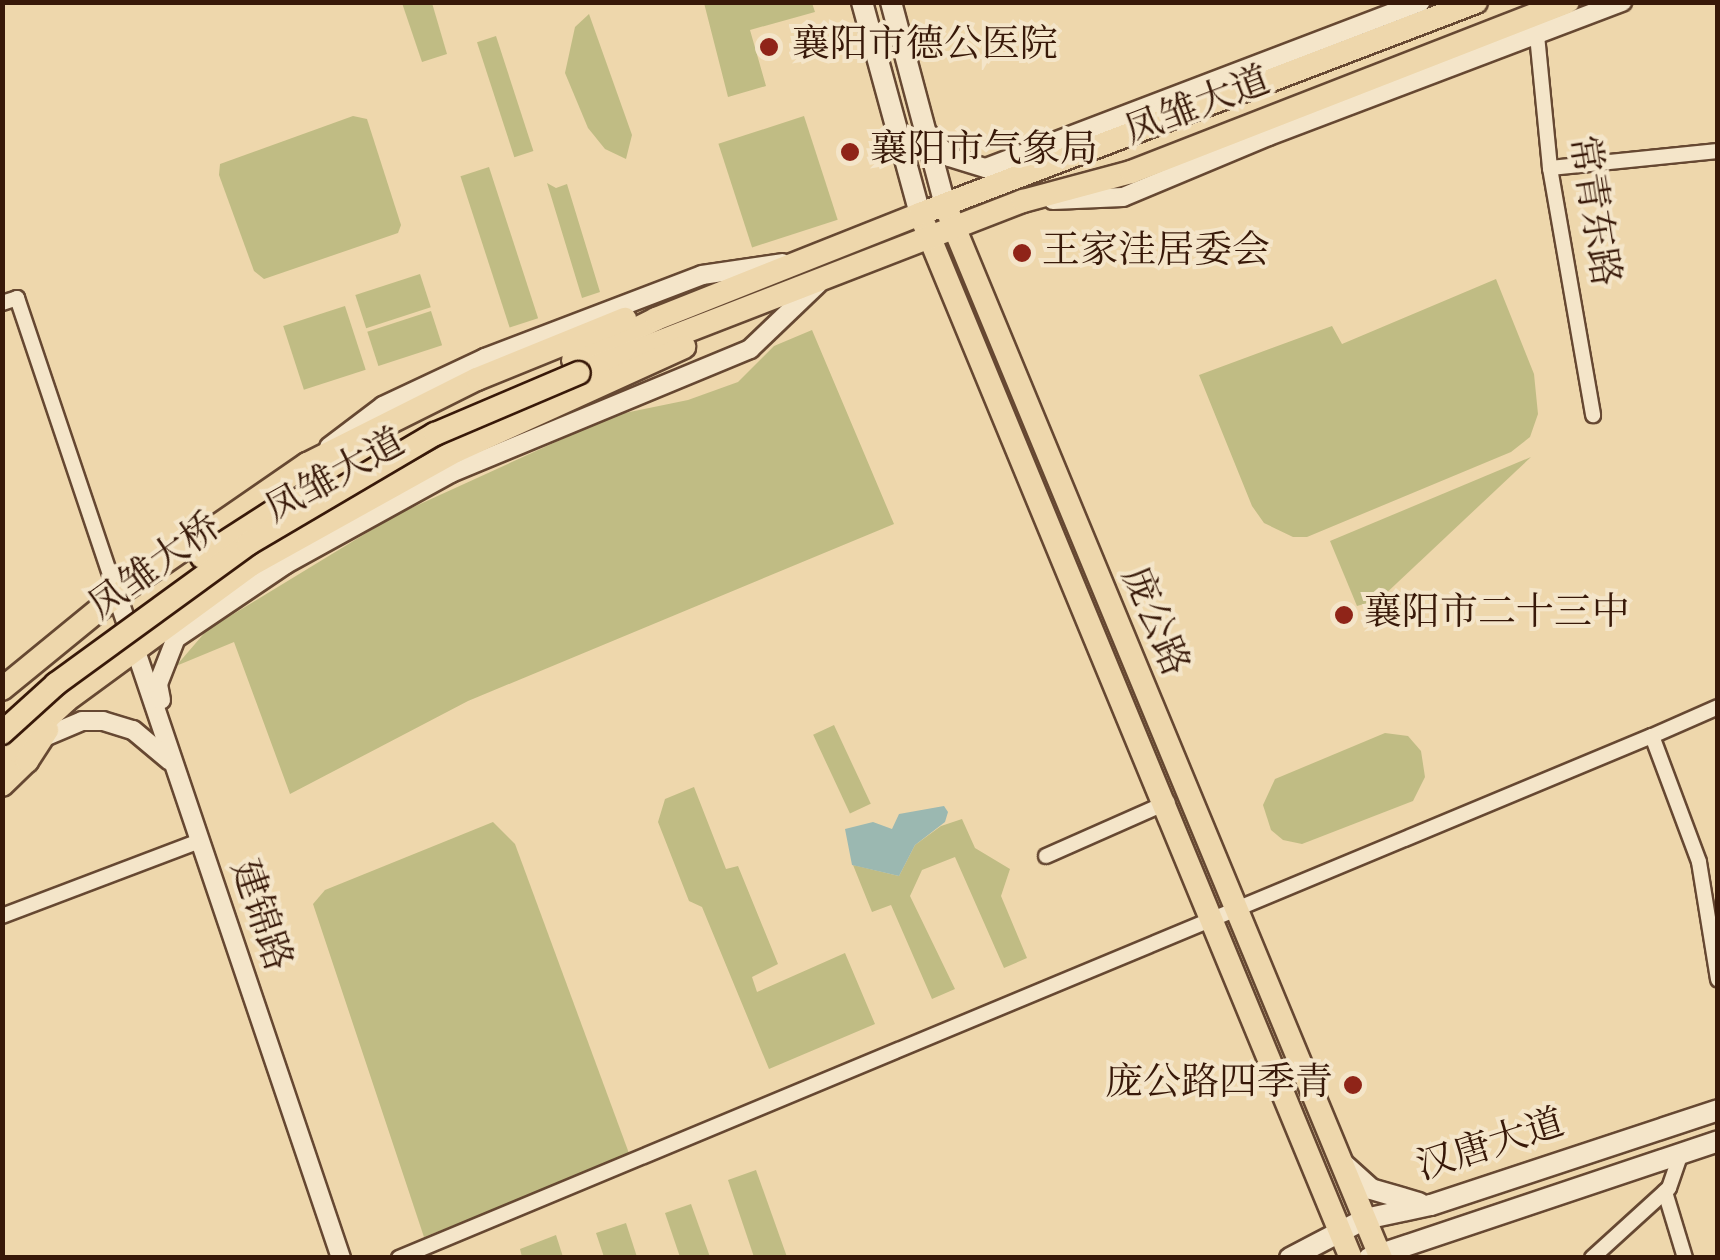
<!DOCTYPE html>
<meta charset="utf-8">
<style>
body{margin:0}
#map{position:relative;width:1720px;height:1260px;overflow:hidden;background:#eed7ac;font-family:"Old Standard TT","Noto Serif SC",serif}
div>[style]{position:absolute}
.green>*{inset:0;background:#c0bc84;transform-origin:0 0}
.water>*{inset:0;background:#9bb8b1}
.roads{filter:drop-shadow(2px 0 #664832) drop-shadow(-2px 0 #664832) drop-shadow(0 2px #664832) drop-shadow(0 -2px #664832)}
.minor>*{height:14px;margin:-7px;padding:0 7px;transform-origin:7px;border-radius:7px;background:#f4e5c9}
.tertiary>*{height:18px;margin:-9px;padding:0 9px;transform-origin:9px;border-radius:9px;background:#f4e5c9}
.secondary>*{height:20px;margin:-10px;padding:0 10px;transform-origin:10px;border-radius:10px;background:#f4e5c9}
.primary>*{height:22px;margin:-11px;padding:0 11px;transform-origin:11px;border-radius:11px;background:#eed7ac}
.bridges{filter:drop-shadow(2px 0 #381909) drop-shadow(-2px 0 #381909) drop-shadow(0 2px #381909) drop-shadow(0 -2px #381909)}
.primary-bridge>*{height:22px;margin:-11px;padding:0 11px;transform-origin:11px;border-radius:11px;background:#eed7ac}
.dots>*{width:28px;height:28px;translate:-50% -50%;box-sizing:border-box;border:5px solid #f4e5c9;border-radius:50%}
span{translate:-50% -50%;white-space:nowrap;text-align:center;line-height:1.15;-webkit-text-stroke:8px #f4e5c9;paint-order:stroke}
.poi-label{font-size:38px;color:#381909}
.left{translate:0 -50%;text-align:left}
.right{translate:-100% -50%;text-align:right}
.street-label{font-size:38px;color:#381909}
.frame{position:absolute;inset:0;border:5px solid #381909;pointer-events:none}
</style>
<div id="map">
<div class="green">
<i style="clip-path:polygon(402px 3px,432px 3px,447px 54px,422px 62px)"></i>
<i style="clip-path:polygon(704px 3px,812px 3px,815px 12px,750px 30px,766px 86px,728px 97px)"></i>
<i style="clip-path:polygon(589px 14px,632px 135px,626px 159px,605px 149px,588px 128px,565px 73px,575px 27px)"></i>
<i style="left:496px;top:36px;width:121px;height:20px;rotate:72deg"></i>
<i style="clip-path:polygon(353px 116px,367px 119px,401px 225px,398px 233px,264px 279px,254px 271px,219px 175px,220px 164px)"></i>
<i style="left:804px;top:116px;width:109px;height:90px;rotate:72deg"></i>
<i style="left:489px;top:167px;width:159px;height:30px;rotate:72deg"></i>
<i style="clip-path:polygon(547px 183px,556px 188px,567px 184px,600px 292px,582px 298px)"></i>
<i style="left:420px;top:274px;width:35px;height:68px;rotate:72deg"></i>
<i style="clip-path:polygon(1496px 279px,1534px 374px,1538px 414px,1530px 437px,1511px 452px,1307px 537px,1293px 537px,1264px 523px,1252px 506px,1199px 375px,1332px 326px,1342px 344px)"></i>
<i style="left:345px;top:306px;width:67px;height:65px;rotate:72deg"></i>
<i style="left:431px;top:311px;width:36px;height:67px;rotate:72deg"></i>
<i style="clip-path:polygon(812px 330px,894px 524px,468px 701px,290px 794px,234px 642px,176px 666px,207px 630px,396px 515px,615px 415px,688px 400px,738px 382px,774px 346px)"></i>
<i style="clip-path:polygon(1531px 457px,1380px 599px,1357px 606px,1330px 541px)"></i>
<i style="left:834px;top:725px;width:87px;height:23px;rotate:65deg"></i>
<i style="clip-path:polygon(1385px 733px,1408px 736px,1421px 751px,1425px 777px,1413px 801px,1302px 844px,1283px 840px,1271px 830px,1263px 805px,1275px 779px)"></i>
<i style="clip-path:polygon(694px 787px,726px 869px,738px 866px,778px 964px,752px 977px,757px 992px,845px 953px,875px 1024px,769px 1069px,702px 907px,689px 901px,658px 822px,665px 799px)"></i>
<i style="clip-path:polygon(962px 819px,975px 848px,1010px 869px,1001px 896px,1027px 958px,1004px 968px,955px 857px,922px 870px,910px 896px,955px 989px,932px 999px,891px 905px,872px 912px,853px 865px,899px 876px,915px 845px,941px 826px)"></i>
<i style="clip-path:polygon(493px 822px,515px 844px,630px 1156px,424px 1237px,313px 904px,325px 890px)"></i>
<i style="clip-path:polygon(756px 1170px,787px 1257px,754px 1257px,728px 1180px)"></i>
<i style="clip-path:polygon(691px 1204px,710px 1257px,680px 1257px,665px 1213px)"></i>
<i style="clip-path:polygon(626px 1223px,637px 1257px,604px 1257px,596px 1233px)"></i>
<i style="clip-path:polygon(556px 1235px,563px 1257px,522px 1257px,520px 1249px)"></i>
</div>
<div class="water">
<i style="clip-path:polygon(944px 806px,948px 812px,945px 822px,915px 845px,899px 876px,852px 865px,845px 829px,873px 822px,892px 829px,899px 814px)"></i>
</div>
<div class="roads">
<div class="minor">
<i style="left:1536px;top:25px;width:144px;rotate:84.4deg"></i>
<i style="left:1550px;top:168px;width:251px;rotate:80.1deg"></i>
<i style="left:1550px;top:168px;width:169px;rotate:-5.8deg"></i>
<i style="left:2px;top:303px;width:16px;rotate:-18deg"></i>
<i style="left:17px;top:298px;width:313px;rotate:71.4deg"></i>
<i style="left:1652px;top:736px;width:72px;rotate:-23.7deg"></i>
<i style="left:1046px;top:856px;width:133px;rotate:-23.9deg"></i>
<i style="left:2px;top:916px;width:211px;rotate:-20.8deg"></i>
<i style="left:1665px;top:1192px;width:69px;rotate:73.1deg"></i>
<i style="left:399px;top:1258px;width:1357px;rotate:-22.62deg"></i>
<i style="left:1652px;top:736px;width:134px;rotate:69.5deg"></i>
<i style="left:1699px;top:862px;width:119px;rotate:80.8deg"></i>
<i style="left:1592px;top:1258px;width:104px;rotate:-42.3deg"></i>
<i style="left:1669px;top:1188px;width:37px;rotate:-71deg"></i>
</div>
<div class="tertiary">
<i style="left:925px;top:130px;width:36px;rotate:48deg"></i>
<i style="left:949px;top:157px;width:39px;rotate:17deg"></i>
<i style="left:986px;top:168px;width:465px;rotate:-20.9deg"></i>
<i style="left:1053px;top:200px;width:70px;rotate:-2.5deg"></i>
<i style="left:1123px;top:197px;width:158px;rotate:-22.7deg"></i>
<i style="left:1269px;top:136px;width:378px;rotate:-20.8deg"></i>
<i style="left:329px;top:447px;width:68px;rotate:-37.2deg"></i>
<i style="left:383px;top:406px;width:113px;rotate:-25.2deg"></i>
<i style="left:485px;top:358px;width:232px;rotate:-20.9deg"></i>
<i style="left:702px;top:275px;width:81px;rotate:-8.5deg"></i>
<i style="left:117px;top:595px;width:700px;rotate:71.33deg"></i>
<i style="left:175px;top:639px;width:134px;rotate:-34deg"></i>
<i style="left:286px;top:564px;width:188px;rotate:-28.9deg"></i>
<i style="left:451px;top:473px;width:324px;rotate:-22.5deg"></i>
<i style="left:750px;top:349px;width:94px;rotate:-43.7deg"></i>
<i style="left:161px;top:700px;width:16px;rotate:-101deg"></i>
<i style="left:158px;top:684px;width:58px;rotate:-68.7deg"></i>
<i style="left:42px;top:738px;width:43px;rotate:-23deg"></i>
<i style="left:82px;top:721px;width:21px"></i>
<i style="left:103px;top:721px;width:31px;rotate:17deg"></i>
<i style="left:133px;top:730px;width:48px;rotate:40deg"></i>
</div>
<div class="secondary">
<i style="left:862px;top:2px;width:220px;rotate:74.7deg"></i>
<i style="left:891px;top:2px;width:210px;rotate:75.1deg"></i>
<i style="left:1341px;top:1162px;width:40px;rotate:42deg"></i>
<i style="left:1371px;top:1189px;width:50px;rotate:16.3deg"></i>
<i style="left:1290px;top:1258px;width:85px;rotate:-27.5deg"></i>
<i style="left:1365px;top:1219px;width:67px;rotate:-12deg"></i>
<i style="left:1431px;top:1205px;width:302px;rotate:-18.3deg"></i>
<i style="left:1369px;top:1258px;width:368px;rotate:-18.5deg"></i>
</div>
<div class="primary">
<i style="left:945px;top:205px;width:1140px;rotate:67.51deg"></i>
<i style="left:920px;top:214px;width:1129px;rotate:67.57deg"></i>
<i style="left:573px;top:360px;width:93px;rotate:-26.3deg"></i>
<i style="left:656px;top:319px;width:284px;rotate:-21.7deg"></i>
<i style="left:920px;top:214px;width:595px;rotate:-20.87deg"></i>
<i style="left:579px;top:373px;width:476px;rotate:-21.2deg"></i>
<i style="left:1023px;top:201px;width:112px;rotate:-15deg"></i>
<i style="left:1131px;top:172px;width:469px;rotate:-21.3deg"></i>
<i style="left:2px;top:689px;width:149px;rotate:-39.3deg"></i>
<i style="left:117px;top:595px;width:231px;rotate:-34.6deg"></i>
<i style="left:307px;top:464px;width:190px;rotate:-26.6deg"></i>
<i style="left:477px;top:379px;width:160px;rotate:-22.1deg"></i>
<i style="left:2px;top:760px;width:88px;rotate:-42.7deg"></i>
<i style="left:67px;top:700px;width:228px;rotate:-36.3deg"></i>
<i style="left:251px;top:565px;width:235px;rotate:-29.1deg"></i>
<i style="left:456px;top:451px;width:251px;rotate:-24.5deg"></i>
<i style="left:2px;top:785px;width:35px;rotate:-44deg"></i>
<i style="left:27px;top:761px;width:37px;rotate:-57deg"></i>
</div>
</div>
<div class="bridges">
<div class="primary-bridge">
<i style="left:202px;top:557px;width:93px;rotate:-32.7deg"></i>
<i style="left:2px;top:733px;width:73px;rotate:-42.2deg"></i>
<i style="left:56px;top:684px;width:238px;rotate:-36.1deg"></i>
<i style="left:248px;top:544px;width:217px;rotate:-30.5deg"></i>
<i style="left:435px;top:434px;width:156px;rotate:-23deg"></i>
</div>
</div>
<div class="dots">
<i style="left:769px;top:47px;background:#8f2418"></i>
<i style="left:850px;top:152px;background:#8f2418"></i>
<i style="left:1022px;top:253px;background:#8f2418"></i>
<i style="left:1344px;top:615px;background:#8f2418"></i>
<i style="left:1353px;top:1085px;background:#8f2418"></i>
</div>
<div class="poi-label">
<span class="left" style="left:792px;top:47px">襄阳市德公医院</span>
<span class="left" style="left:870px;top:152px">襄阳市气象局</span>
<span class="left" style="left:1042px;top:253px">王家洼居委会</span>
<span class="left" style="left:1364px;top:615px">襄阳市二十三中</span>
<span class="right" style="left:1333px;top:1085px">庞公路四季青</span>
</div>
<div class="street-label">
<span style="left:1198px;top:108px;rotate:-21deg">凤雏大道</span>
<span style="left:1592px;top:211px;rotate:81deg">常青东路</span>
<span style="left:336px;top:478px;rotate:-29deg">凤雏大道</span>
<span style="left:156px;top:568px;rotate:-36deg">凤雏大桥</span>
<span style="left:1153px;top:622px;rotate:67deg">庞公路</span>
<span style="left:259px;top:916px;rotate:71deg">建锦路</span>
<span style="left:1491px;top:1147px;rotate:-18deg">汉唐大道</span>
</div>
<div class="frame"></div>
</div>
